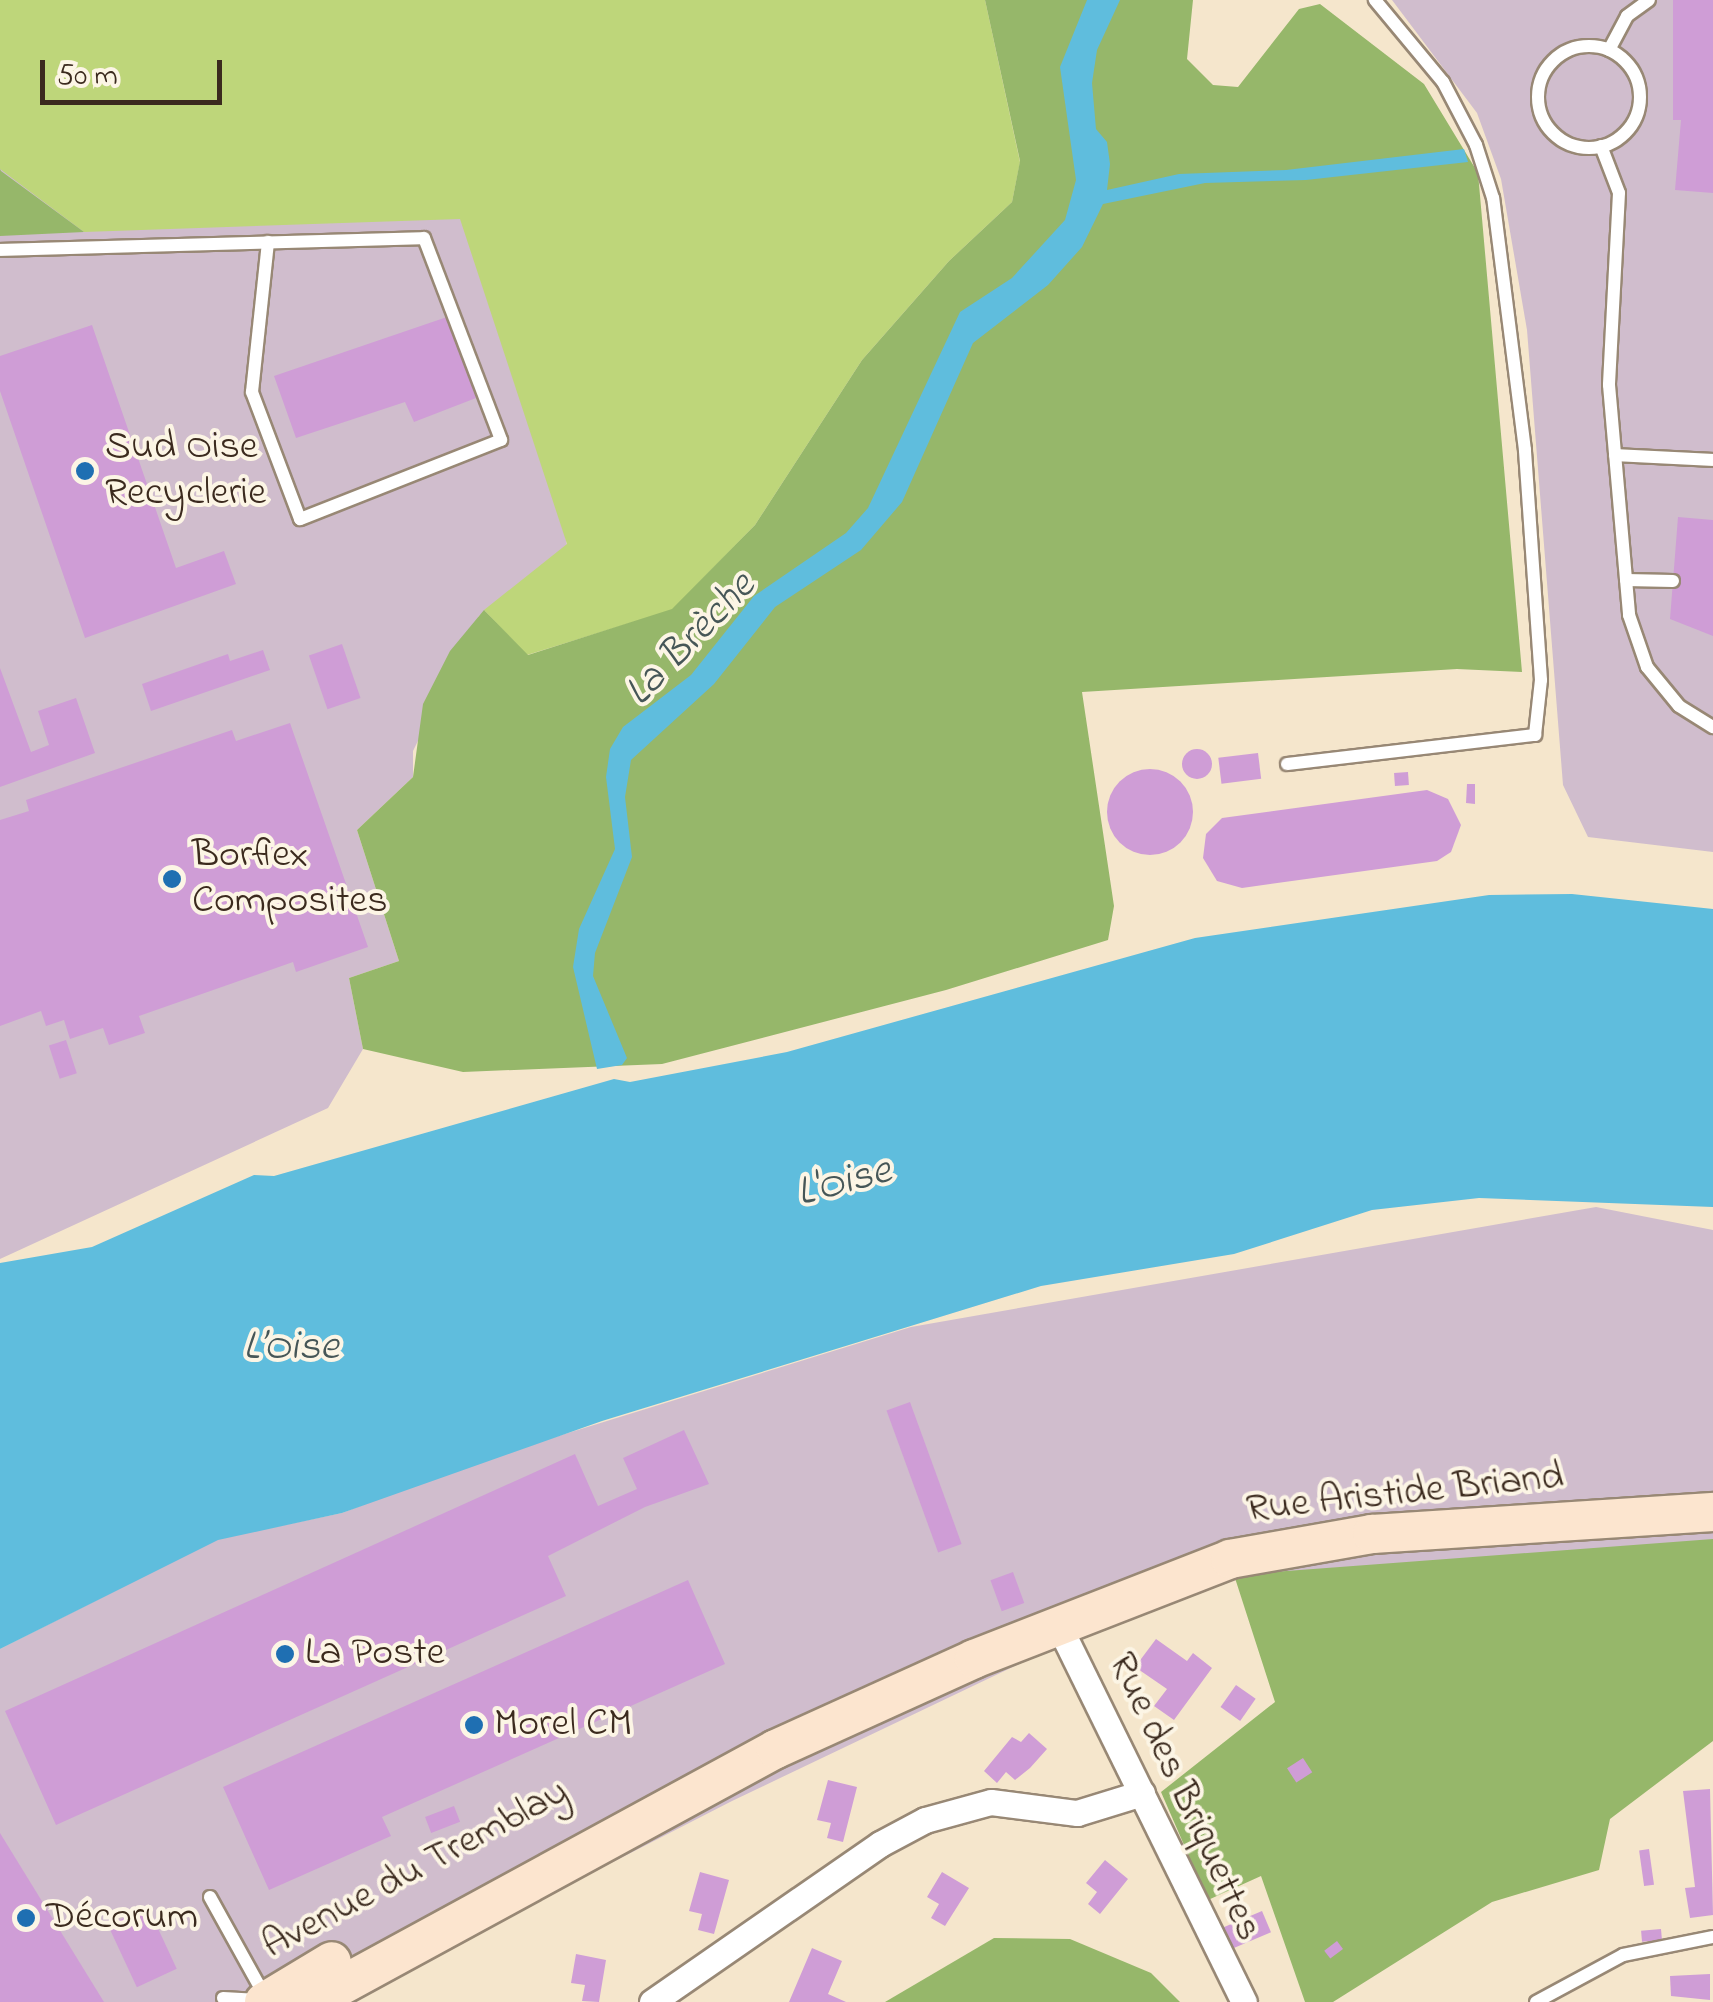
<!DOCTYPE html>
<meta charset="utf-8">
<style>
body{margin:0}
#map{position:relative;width:1713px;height:2002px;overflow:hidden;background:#f5e6cc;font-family:"Indie Flower",sans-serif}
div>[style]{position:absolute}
.industrial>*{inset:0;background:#d0bdcd}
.green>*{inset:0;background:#bed67a}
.forest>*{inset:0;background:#96b76a}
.water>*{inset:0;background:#5fbddd}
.building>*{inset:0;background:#cf9dd6;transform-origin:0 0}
.round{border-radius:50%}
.roads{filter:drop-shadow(2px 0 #988875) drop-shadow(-2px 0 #988875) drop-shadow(0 2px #988875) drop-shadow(0 -2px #988875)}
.service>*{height:12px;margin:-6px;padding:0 6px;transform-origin:6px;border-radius:6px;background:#fff}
.service>.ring{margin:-6px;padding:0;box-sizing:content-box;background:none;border:12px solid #fff;border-radius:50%}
.minor>*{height:25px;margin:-12.5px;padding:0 12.5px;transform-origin:12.5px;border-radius:12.5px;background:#fff}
.secondary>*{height:38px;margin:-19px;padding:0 19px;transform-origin:19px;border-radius:19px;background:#fce5cf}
.dots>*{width:28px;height:28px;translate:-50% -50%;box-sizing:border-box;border:5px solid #fcf5e5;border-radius:50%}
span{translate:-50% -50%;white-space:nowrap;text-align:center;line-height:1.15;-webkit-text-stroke:8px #fcf5e5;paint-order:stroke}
.poi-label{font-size:40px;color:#3b2a1e}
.left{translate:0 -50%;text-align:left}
.street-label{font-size:40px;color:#3b2a1e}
.water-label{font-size:42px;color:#465657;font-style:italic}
.scale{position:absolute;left:40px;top:60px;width:182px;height:45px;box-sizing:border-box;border:5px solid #3b2a1e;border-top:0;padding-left:12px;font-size:30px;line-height:35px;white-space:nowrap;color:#3b2a1e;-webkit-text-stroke:8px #fcf5e5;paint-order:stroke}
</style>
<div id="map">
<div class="industrial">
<i style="clip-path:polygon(0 0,456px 0,567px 545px,479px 616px,413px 751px,413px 777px,357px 830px,399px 961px,349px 978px,363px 1049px,328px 1108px,0 1259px)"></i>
<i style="clip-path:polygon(1392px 0,1713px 0,1713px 852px,1588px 837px,1563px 785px,1527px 330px,1501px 179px,1477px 113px)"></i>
<i style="clip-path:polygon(1596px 1207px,1713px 1230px,1713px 1547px,1234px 1575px,1042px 1653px,732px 1801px,340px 2002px,0 2002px,0 1649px,217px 1539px,342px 1513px,471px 1463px,911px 1327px)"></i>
</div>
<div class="green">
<i style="clip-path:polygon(0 0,985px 0,1020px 162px,1012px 202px,949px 261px,862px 360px,755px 525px,672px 610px,527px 655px,484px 610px,567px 544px,460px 219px,84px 232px,0 169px)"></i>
</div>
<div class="forest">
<i style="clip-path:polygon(985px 0,1193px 0,1187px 59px,1213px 85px,1238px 87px,1299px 9px,1320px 4px,1424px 84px,1478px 173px,1522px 672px,1457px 669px,1082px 692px,1114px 906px,1108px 940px,946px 990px,662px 1064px,463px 1072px,363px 1049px,349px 978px,399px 961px,357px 830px,413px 777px,423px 704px,450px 651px,484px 610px,528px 655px,672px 609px,755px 525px,862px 360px,949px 261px,1012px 202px,1020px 161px)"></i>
<i style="clip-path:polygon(0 169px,1px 171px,84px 232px,0 236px)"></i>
<i style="clip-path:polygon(1713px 1539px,1713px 1741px,1610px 1819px,1599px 1870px,1492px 1902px,1333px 2002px,1305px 2002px,1261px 1876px,1208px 1900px,1161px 1792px,1275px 1702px,1234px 1575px)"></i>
<i style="clip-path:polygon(994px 1938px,1070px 1939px,1151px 1973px,1180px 2002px,885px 2002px)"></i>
</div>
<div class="water">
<i style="clip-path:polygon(1087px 0,1120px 0,1097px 50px,1092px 83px,1096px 129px,1107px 142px,1110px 164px,1107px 190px,1179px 174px,1286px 170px,1464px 149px,1468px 162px,1306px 180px,1205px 183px,1103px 204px,1082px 247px,1048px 285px,973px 343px,902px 502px,861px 550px,775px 607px,714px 684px,631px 760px,625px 797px,632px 857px,595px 953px,593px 976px,627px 1058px,622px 1065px,597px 1069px,573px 967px,579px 929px,615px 849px,606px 777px,610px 749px,623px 727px,691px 675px,754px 596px,846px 533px,868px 508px,960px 312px,1012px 278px,1065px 220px,1076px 180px,1060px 67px)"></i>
<i style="clip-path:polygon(1572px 894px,1713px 909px,1713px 1207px,1479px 1198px,1372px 1210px,1234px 1254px,1041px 1286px,602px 1421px,342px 1513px,218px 1540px,0 1649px,0 1263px,92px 1247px,254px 1175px,274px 1176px,614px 1079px,630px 1082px,787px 1052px,1195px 938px,1489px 895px)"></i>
</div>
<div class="building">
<i style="clip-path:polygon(1673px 0,1713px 0,1713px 193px,1675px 190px,1681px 120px,1673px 120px)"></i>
<i style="clip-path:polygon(447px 317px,476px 398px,414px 422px,405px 402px,296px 438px,274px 376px)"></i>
<i style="clip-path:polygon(92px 325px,176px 568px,224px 551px,236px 584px,85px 638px,0 391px,0 356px)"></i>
<i style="clip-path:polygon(1678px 517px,1713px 520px,1713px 636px,1670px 619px)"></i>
<i style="left:342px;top:644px;width:57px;height:35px;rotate:71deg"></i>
<i style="clip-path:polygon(263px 650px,270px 670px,151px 711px,142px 684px,228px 654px,230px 661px)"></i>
<i style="clip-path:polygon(0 668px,31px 752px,49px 745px,38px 711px,76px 698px,95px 753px,0 787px)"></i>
<i style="clip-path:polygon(290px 723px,368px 947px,296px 972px,293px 962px,139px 1016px,145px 1033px,109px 1045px,103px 1028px,70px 1039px,64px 1020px,46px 1026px,41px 1011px,0 1026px,0 820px,29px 811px,26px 800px,232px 730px,236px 741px)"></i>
<i class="round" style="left:1182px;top:749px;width:30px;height:30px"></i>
<i style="left:1258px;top:753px;width:26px;height:40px;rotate:83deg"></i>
<i class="round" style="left:1107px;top:769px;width:86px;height:86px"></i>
<i style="left:1408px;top:772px;width:13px;height:14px;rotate:86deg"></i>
<i style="clip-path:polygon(1467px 784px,1475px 784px,1475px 804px,1466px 803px)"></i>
<i style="clip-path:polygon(1427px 790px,1448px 799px,1461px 825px,1451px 852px,1437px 861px,1242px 888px,1217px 881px,1203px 858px,1206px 834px,1222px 818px)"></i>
<i style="left:66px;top:1040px;width:35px;height:18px;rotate:72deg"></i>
<i style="left:910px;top:1402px;width:151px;height:25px;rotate:70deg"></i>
<i style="clip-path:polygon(684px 1430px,709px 1484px,645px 1507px,548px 1556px,566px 1596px,56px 1825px,5px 1711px,575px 1454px,598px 1506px,637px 1489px,623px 1458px)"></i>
<i style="left:1013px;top:1572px;width:33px;height:24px;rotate:70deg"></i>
<i style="clip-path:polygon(688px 1580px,725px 1664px,382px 1817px,391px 1836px,269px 1890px,223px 1787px)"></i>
<i style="clip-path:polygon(1156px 1639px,1187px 1661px,1193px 1653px,1212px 1668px,1174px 1720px,1154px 1706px,1167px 1689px,1135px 1667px)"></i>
<i style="left:1236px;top:1685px;width:24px;height:27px;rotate:35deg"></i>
<i style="clip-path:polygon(1029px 1733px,1047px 1749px,1030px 1768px,1015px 1780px,1006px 1772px,997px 1783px,984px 1771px,1012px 1737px,1021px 1742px)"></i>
<i style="left:1303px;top:1758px;width:17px;height:19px;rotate:57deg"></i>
<i style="clip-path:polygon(828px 1780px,857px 1787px,843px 1842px,827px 1838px,831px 1823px,817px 1820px)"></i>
<i style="clip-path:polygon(1710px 1789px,1713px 1915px,1690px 1918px,1685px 1888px,1695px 1887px,1683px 1791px)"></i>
<i style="left:454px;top:1806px;width:17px;height:31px;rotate:69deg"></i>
<i style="clip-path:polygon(0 1833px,104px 2002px,0 2002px)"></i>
<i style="left:1649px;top:1849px;width:36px;height:10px;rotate:82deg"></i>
<i style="clip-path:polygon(1105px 1860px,1128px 1879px,1100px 1914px,1088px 1904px,1097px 1892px,1086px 1883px)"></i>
<i style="clip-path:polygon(700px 1872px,729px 1880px,714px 1934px,698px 1930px,702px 1914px,689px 1911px)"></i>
<i style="clip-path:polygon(942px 1872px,969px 1888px,945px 1926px,931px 1918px,939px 1904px,927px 1897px)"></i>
<i style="left:148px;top:1907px;width:68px;height:44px;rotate:65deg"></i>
<i style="left:1262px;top:1911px;width:23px;height:48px;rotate:67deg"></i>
<i style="left:1661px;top:1929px;width:11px;height:20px;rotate:85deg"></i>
<i style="left:1337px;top:1941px;width:10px;height:16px;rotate:53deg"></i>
<i style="clip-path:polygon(812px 1948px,842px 1961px,828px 1994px,846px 2002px,789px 2002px)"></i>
<i style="clip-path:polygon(576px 1954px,606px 1960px,599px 2002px,582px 2001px,585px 1985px,571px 1983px)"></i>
<i style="clip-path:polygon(1710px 1974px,1710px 2000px,1671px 1996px,1670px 1976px)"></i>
</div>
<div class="roads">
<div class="service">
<i class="ring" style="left:1538px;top:46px;width:90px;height:90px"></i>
<i style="left:1609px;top:50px;width:38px;rotate:-62deg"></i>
<i style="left:1627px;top:16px;width:27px;rotate:-36deg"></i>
<i style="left:1601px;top:146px;width:50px;rotate:69deg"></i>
<i style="left:1619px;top:193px;width:192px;rotate:93deg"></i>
<i style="left:1609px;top:385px;width:231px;rotate:85deg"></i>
<i style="left:1629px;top:615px;width:55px;rotate:70.9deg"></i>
<i style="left:1647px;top:667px;width:50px;rotate:50.6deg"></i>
<i style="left:1679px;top:706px;width:40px;rotate:32deg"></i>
<i style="left:0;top:250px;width:424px;rotate:-1.6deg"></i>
<i style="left:424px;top:238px;width:216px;rotate:69.1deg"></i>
<i style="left:501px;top:440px;width:216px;rotate:158.5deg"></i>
<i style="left:300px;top:519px;width:136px;rotate:-110.7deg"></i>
<i style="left:252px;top:392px;width:151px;rotate:-83.9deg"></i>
<i style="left:1615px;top:455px;width:98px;rotate:2.9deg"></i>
<i style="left:1626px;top:580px;width:47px;rotate:1.2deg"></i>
<i style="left:1287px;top:764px;width:250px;rotate:-6.7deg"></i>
<i style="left:1535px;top:735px;width:55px;rotate:-83.8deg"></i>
<i style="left:1541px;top:680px;width:231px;rotate:-94deg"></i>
<i style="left:1525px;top:450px;width:254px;rotate:-97.2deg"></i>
<i style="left:1493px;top:198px;width:56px;rotate:-107.8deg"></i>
<i style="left:1476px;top:145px;width:71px;rotate:-117.6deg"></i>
<i style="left:1443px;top:82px;width:107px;rotate:-129.7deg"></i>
<i style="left:210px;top:1897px;width:115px;rotate:61deg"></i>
<i style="left:223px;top:1998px;width:36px;rotate:3deg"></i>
<i style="left:1536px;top:2002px;width:99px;rotate:-28.4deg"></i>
<i style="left:1623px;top:1955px;width:92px;rotate:-11.3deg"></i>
</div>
<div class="minor">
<i style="left:1058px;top:1624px;width:421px;rotate:63.8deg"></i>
<i style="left:652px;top:2002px;width:277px;rotate:-34.7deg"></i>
<i style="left:880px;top:1844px;width:51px;rotate:-28.1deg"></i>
<i style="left:925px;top:1820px;width:68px;rotate:-15.3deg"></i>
<i style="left:991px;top:1802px;width:87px;rotate:7.3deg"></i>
<i style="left:1077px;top:1813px;width:68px;rotate:-17.1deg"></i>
</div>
<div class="secondary">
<i style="left:264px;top:2002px;width:79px;rotate:-31.1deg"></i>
<i style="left:311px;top:2002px;width:529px;rotate:-28.55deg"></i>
<i style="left:776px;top:1749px;width:217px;rotate:-24.4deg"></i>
<i style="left:974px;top:1659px;width:275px;rotate:-21.3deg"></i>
<i style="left:1230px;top:1559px;width:144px;rotate:-10deg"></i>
<i style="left:1372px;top:1534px;width:342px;rotate:-3.7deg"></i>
</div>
</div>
<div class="dots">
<i style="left:85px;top:471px;background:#1f6fb2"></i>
<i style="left:172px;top:879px;background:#1f6fb2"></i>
<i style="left:285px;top:1654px;background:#1f6fb2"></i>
<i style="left:474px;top:1725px;background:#1f6fb2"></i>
<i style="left:26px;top:1918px;background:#1f6fb2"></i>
</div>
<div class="poi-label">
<span class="left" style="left:105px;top:471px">Sud Oise<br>Recyclerie</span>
<span class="left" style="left:192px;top:879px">Borflex<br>Composites</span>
<span class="left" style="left:305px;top:1654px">La Poste</span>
<span class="left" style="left:494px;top:1725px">Morel CM</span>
<span class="left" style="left:46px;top:1918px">Décorum</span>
</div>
<div class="street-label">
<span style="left:1405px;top:1494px;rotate:-6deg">Rue Aristide Briand</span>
<span style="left:1184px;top:1797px;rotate:65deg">Rue des Briquettes</span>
<span style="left:416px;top:1870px;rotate:-28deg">Avenue du Tremblay</span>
</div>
<div class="water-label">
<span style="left:691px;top:640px;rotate:-46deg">La Brèche</span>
<span style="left:844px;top:1183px;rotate:-15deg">L'Oise</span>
<span style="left:291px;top:1348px">L’Oise</span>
</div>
<div class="scale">50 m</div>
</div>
